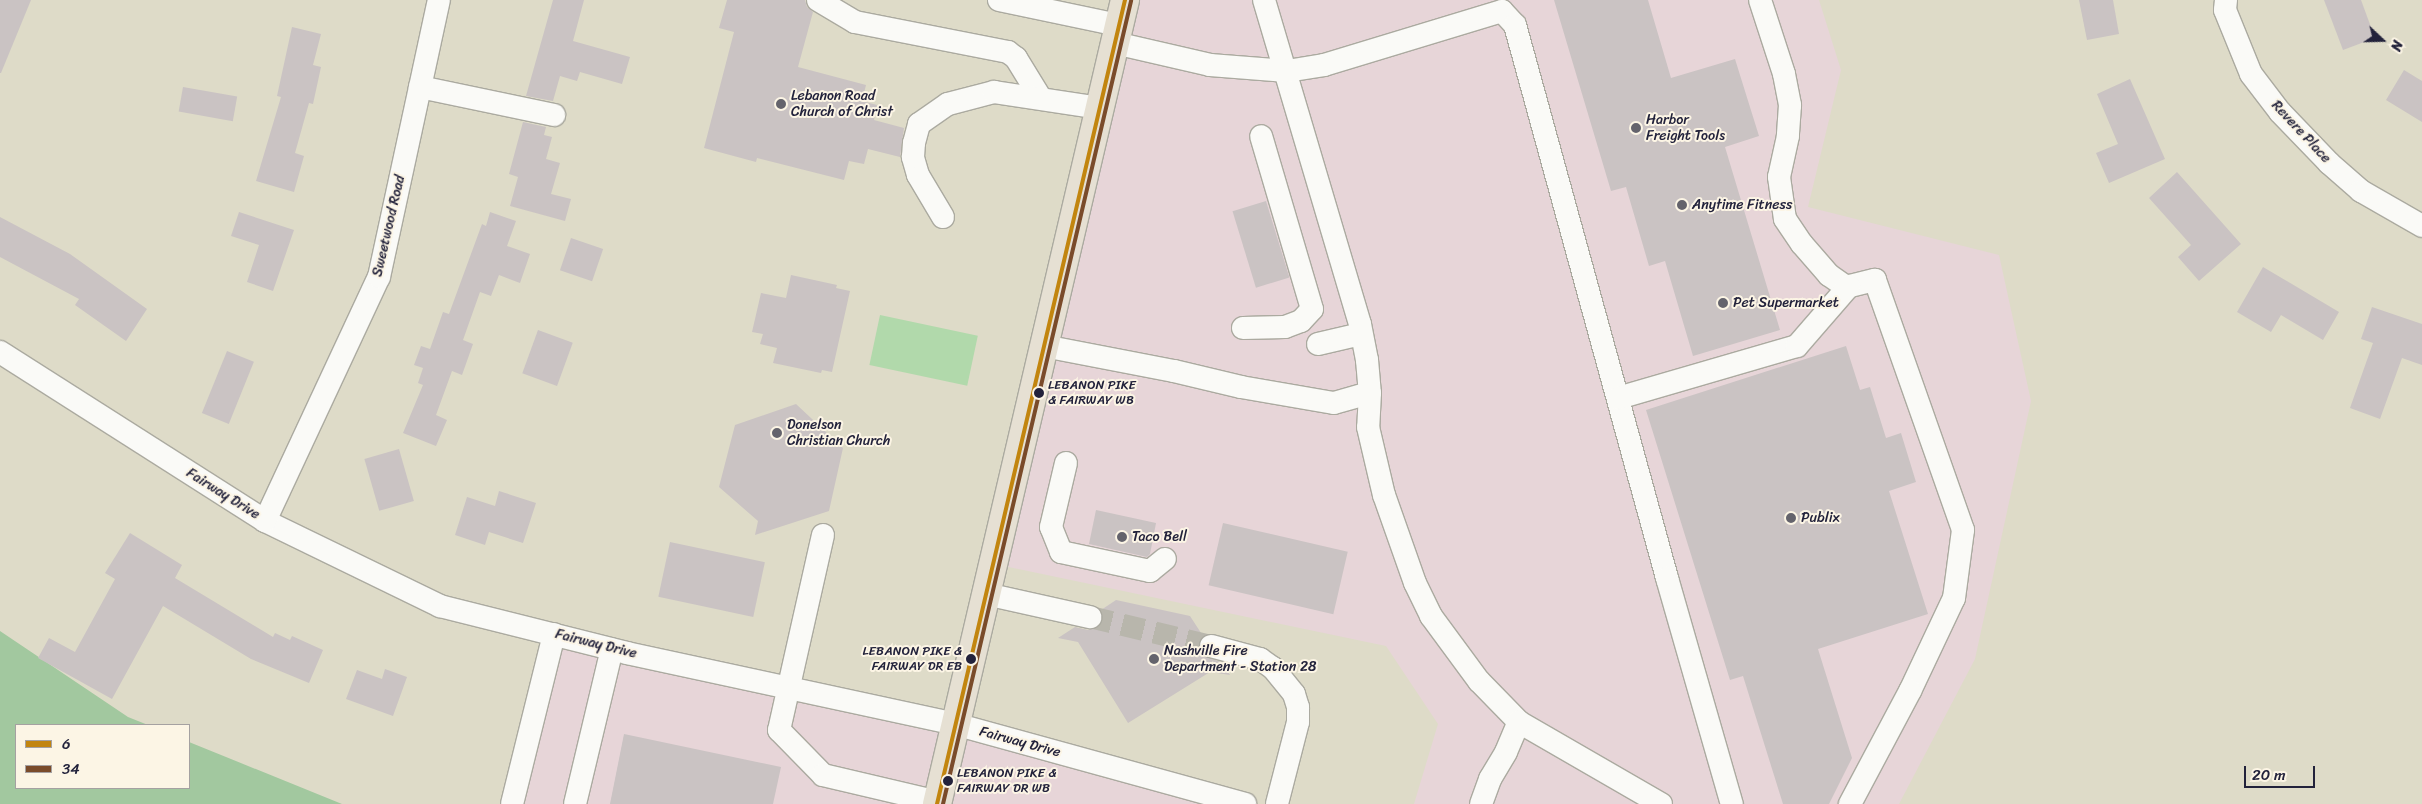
<!DOCTYPE html>
<style>
body{margin:0}
#map{position:relative;width:2422px;height:804px;overflow:hidden;background:#dedbc8;font-family:Sriracha,sans-serif}
div>[style]{position:absolute}
.built>*{inset:0;background:#e7d5d8}
.green>*{inset:0;background:#b1d9ab;transform-origin:0 0}
.forest>*{inset:0;background:#a2c89f}
.building>*{inset:0;background:#cac3c3;transform-origin:0 0}
.minor-tunnel>*{height:22px;margin-top:-11px;transform-origin:0;background:repeating-linear-gradient(90deg,#b8b6ac 0 22px,transparent 0 33px)}
.roads{filter:drop-shadow(1px 0 #abaaa0) drop-shadow(-1px 0 #abaaa0) drop-shadow(0 1px #abaaa0) drop-shadow(0 -1px #abaaa0)}
.minor>*{height:22px;margin:-11px;padding:0 11px;transform-origin:11px;border-radius:11px;background:#fafaf7}
.major>*{height:28px;margin:-14px;padding:0 14px;transform-origin:14px;border-radius:14px;background:#e6e0d3}
.bus-1>*{height:4px;margin:-2px;padding:0 2px;transform-origin:2px;border-radius:2px;background:#c2850f}
.bus-2>*{height:4px;margin:-2px;padding:0 2px;transform-origin:2px;border-radius:2px;background:#7a4b2a}
.dots>*{width:14px;height:14px;translate:-50% -50%;box-sizing:border-box;border:2px solid #fcf5e5;border-radius:50%}
span{translate:-50% -50%;white-space:nowrap;text-align:center;line-height:1.15;-webkit-text-stroke:4px #fcf5e5;paint-order:stroke}
.bus-label{font-size:13px;color:#22223b}
.left{translate:0 -50%;text-align:left}
.right{translate:-100% -50%;text-align:right}
.poi-label{font-size:14px;color:#22223b}
.street-label{font-size:14px;color:#22223b}
.legend{position:absolute;left:15px;top:724px;width:175px;height:65px;box-sizing:border-box;background:#fcf5e5;border:1px solid #a5a1a1;margin:0;padding:6px 9px;list-style:none;font-size:15px;color:#22223b}
.legend li{display:flex;align-items:center;gap:10px;height:25px}
.legend b{width:25px;border:1px solid #a5a1a1}
.north{position:absolute;left:2357px;top:15px;width:50px;height:50px;-webkit-text-stroke:4px #fcf5e5;paint-order:stroke;rotate:111deg;font-size:14px;font-weight:700;line-height:20px;text-align:center;color:#22223b}
.north::after{content:'';display:block;margin:auto;width:18px;height:22px;background:#22223b;clip-path:polygon(50% 0,100% 100%,50% 72%,0 100%)}
.scale{position:absolute;left:2244px;top:766px;width:71px;height:22px;box-sizing:border-box;border:2px solid #22223b;border-top:0;padding-left:6px;font-size:15px;line-height:18px;white-space:nowrap;color:#22223b;-webkit-text-stroke:4px #fcf5e5;paint-order:stroke}
</style>
<div id="map">
<div class="built">
<i style="clip-path:polygon(1125px 0,1819px 0,1841px 70px,1808px 207px,1999px 255px,2031px 401px,1975px 659px,1899px 804px,1414px 804px,1438px 724px,1386px 646px,994px 564px)"></i>
<i style="clip-path:polygon(547px 633px,1245px 804px,505px 804px)"></i>
</div>
<div class="green">
<i style="left:880px;top:315px;width:100px;height:51px;rotate:12deg"></i>
</div>
<div class="forest">
<i style="clip-path:polygon(0 631px,128px 717px,148px 725px,16px 725px,16px 788px,189px 788px,189px 742px,342px 804px,0 804px)"></i>
</div>
<div class="building">
<i style="clip-path:polygon(0 0,31px 0,1px 73px,0 73px)"></i>
<i style="clip-path:polygon(553px 0,584px 0,573px 41px,630px 57px,622px 84px,580px 72px,577px 81px,560px 76px,553px 101px,526px 96px)"></i>
<i style="clip-path:polygon(727px 0,805px 0,807px 7px,813px 12px,798px 67px,866px 85px,862px 101px,877px 105px,874px 120px,904px 128px,900px 157px,868px 149px,864px 164px,849px 161px,844px 180px,757px 158px,756px 162px,704px 148px,734px 32px,719px 28px)"></i>
<i style="clip-path:polygon(1554px 0,1648px 0,1671px 78px,1735px 59px,1759px 136px,1725px 147px,1780px 330px,1693px 356px,1665px 261px,1649px 266px,1626px 187px,1611px 191px)"></i>
<i style="clip-path:polygon(2079px 0,2113px 0,2119px 34px,2087px 40px)"></i>
<i style="clip-path:polygon(2324px 0,2361px 0,2375px 38px,2343px 50px)"></i>
<i style="clip-path:polygon(292px 27px,321px 34px,313px 65px,321px 67px,313px 104px,309px 103px,295px 153px,304px 156px,294px 192px,256px 181px,281px 97px,277px 96px)"></i>
<i style="clip-path:polygon(2404px 70px,2422px 81px,2422px 122px,2386px 100px)"></i>
<i style="clip-path:polygon(2130px 79px,2165px 159px,2109px 183px,2096px 153px,2118px 144px,2097px 94px)"></i>
<i style="left:183px;top:87px;width:55px;height:25px;rotate:10deg"></i>
<i style="clip-path:polygon(523px 122px,546px 127px,544px 135px,552px 137px,546px 159px,560px 163px,551px 194px,571px 199px,565px 221px,510px 206px,518px 177px,509px 174px)"></i>
<i style="clip-path:polygon(2177px 172px,2241px 244px,2199px 281px,2178px 257px,2191px 245px,2149px 198px)"></i>
<i style="left:1266px;top:201px;width:80px;height:35px;rotate:73deg"></i>
<i style="clip-path:polygon(239px 212px,294px 230px,273px 291px,247px 282px,259px 245px,231px 236px)"></i>
<i style="clip-path:polygon(490px 212px,516px 221px,507px 246px,530px 254px,520px 283px,499px 275px,491px 296px,480px 292px,463px 340px,473px 344px,462px 375px,452px 371px,436px 415px,447px 420px,436px 446px,403px 433px,423px 385px,418px 383px,423px 368px,414px 365px,421px 346px,430px 349px,443px 312px,449px 314px,482px 224px,486px 226px)"></i>
<i style="clip-path:polygon(0 217px,70px 254px,147px 309px,126px 341px,75px 305px,79px 299px,0 257px)"></i>
<i style="left:571px;top:238px;width:34px;height:34px;rotate:19deg"></i>
<i style="clip-path:polygon(2263px 267px,2339px 312px,2323px 340px,2281px 315px,2271px 332px,2237px 312px)"></i>
<i style="clip-path:polygon(791px 275px,837px 285px,836px 288px,850px 291px,832px 372px,822px 370px,821px 373px,773px 363px,777px 348px,760px 344px,763px 334px,752px 332px,761px 293px,786px 298px)"></i>
<i style="clip-path:polygon(2372px 307px,2422px 324px,2422px 365px,2402px 358px,2380px 419px,2350px 408px,2373px 343px,2361px 339px)"></i>
<i style="left:538px;top:330px;width:37px;height:46px;rotate:20deg"></i>
<i style="clip-path:polygon(1846px 346px,1860px 390px,1870px 387px,1886px 438px,1901px 433px,1916px 482px,1889px 491px,1928px 614px,1818px 649px,1852px 758px,1829px 804px,1783px 804px,1743px 676px,1730px 680px,1646px 410px)"></i>
<i style="left:227px;top:351px;width:29px;height:67px;rotate:22deg"></i>
<i style="clip-path:polygon(796px 404px,843px 448px,829px 511px,755px 535px,758px 521px,719px 487px,735px 425px)"></i>
<i style="left:399px;top:449px;width:54px;height:36px;rotate:74deg"></i>
<i style="clip-path:polygon(499px 491px,536px 503px,523px 543px,489px 532px,485px 545px,455px 535px,467px 497px,495px 506px)"></i>
<i style="clip-path:polygon(1096px 510px,1156px 523px,1150px 554px,1147px 557px,1089px 544px)"></i>
<i style="left:1223px;top:523px;width:128px;height:64px;rotate:13deg"></i>
<i style="clip-path:polygon(130px 533px,182px 565px,175px 578px,273px 637px,275px 633px,290px 640px,292px 636px,323px 650px,309px 683px,251px 659px,163px 606px,112px 699px,38px 658px,49px 638px,75px 652px,115px 579px,105px 573px)"></i>
<i style="left:670px;top:542px;width:97px;height:56px;rotate:12deg"></i>
<i style="clip-path:polygon(1116px 600px,1190px 616px,1203px 636px,1198px 643px,1201px 655px,1221px 662px,1230px 675px,1210px 672px,1128px 723px,1078px 642px,1058px 638px,1075px 627px,1088px 630px,1099px 626px,1103px 619px,1101px 610px)"></i>
<i style="clip-path:polygon(385px 669px,407px 677px,393px 716px,346px 699px,357px 670px,382px 679px)"></i>
<i style="clip-path:polygon(624px 734px,781px 767px,773px 804px,610px 804px)"></i>
</div>
<div class="minor-tunnel">
<i style="left:1090px;top:617px;width:124px;rotate:13.5deg"></i>
</div>
<div class="roads">
<div class="minor">
<i style="left:818px;top:0;width:43px;rotate:30.7deg"></i>
<i style="left:855px;top:22px;width:156px;rotate:11.1deg"></i>
<i style="left:1008px;top:52px;width:10px;rotate:37deg"></i>
<i style="left:1016px;top:58px;width:46px;rotate:58.4deg"></i>
<i style="left:999px;top:0;width:123px;rotate:11.8deg"></i>
<i style="left:1264px;top:0;width:338px;rotate:73.5deg"></i>
<i style="left:1360px;top:324px;width:37px;rotate:79deg"></i>
<i style="left:1367px;top:360px;width:33px;rotate:85deg"></i>
<i style="left:1370px;top:393px;width:34px;rotate:93deg"></i>
<i style="left:1368px;top:427px;width:70px;rotate:76.8deg"></i>
<i style="left:1384px;top:495px;width:93px;rotate:70.6deg"></i>
<i style="left:1415px;top:583px;width:37px;rotate:64deg"></i>
<i style="left:1431px;top:616px;width:81px;rotate:53.6deg"></i>
<i style="left:1479px;top:681px;width:57px;rotate:45.7deg"></i>
<i style="left:1519px;top:722px;width:164px;rotate:30deg"></i>
<i style="left:1760px;top:0;width:78px;rotate:72deg"></i>
<i style="left:1784px;top:74px;width:32px;rotate:79deg"></i>
<i style="left:1790px;top:105px;width:31px;rotate:94deg"></i>
<i style="left:1788px;top:136px;width:42px;rotate:102.4deg"></i>
<i style="left:1779px;top:177px;width:42px;rotate:81.9deg"></i>
<i style="left:1785px;top:219px;width:30px;rotate:56deg"></i>
<i style="left:1802px;top:244px;width:41px;rotate:48.9deg"></i>
<i style="left:1829px;top:275px;width:21px;rotate:35deg"></i>
<i style="left:1846px;top:287px;width:30px;rotate:-14deg"></i>
<i style="left:1875px;top:280px;width:265px;rotate:70.6deg"></i>
<i style="left:1963px;top:530px;width:69px;rotate:97.5deg"></i>
<i style="left:1954px;top:598px;width:103px;rotate:115.3deg"></i>
<i style="left:1910px;top:691px;width:128px;rotate:118deg"></i>
<i style="left:2226px;top:0;width:10px;rotate:96deg"></i>
<i style="left:2225px;top:10px;width:69px;rotate:67.9deg"></i>
<i style="left:2251px;top:74px;width:48px;rotate:52.7deg"></i>
<i style="left:2280px;top:112px;width:71px;rotate:46.1deg"></i>
<i style="left:2329px;top:163px;width:43px;rotate:41.2deg"></i>
<i style="left:2361px;top:191px;width:70px;rotate:29.8deg"></i>
<i style="left:1115px;top:43px;width:98px;rotate:13deg"></i>
<i style="left:1210px;top:65px;width:77px;rotate:4.5deg"></i>
<i style="left:1287px;top:71px;width:37px;rotate:-9deg"></i>
<i style="left:1324px;top:65px;width:186px;rotate:-16.9deg"></i>
<i style="left:1502px;top:11px;width:19px;rotate:47deg"></i>
<i style="left:1515px;top:25px;width:574px;rotate:74.63deg"></i>
<i style="left:1667px;top:578px;width:235px;rotate:74deg"></i>
<i style="left:420px;top:87px;width:137px;rotate:11.8deg"></i>
<i style="left:943px;top:217px;width:49px;rotate:-120.8deg"></i>
<i style="left:918px;top:175px;width:19px;rotate:-106deg"></i>
<i style="left:913px;top:157px;width:14px;rotate:-86deg"></i>
<i style="left:914px;top:143px;width:20px;rotate:-75deg"></i>
<i style="left:919px;top:124px;width:35px;rotate:-35deg"></i>
<i style="left:948px;top:104px;width:48px;rotate:-14.6deg"></i>
<i style="left:994px;top:92px;width:107px;rotate:8.6deg"></i>
<i style="left:1243px;top:328px;width:42px;rotate:-1.4deg"></i>
<i style="left:1285px;top:327px;width:17px;rotate:-21deg"></i>
<i style="left:1301px;top:321px;width:16px;rotate:-47deg"></i>
<i style="left:1312px;top:309px;width:180px;rotate:-106.4deg"></i>
<i style="left:1318px;top:344px;width:44px;rotate:-13.1deg"></i>
<i style="left:1044px;top:346px;width:132px;rotate:10.9deg"></i>
<i style="left:1174px;top:371px;width:69px;rotate:13.4deg"></i>
<i style="left:1241px;top:387px;width:94px;rotate:9.8deg"></i>
<i style="left:1334px;top:403px;width:37px;rotate:-16deg"></i>
<i style="left:0;top:352px;width:314px;rotate:32.5deg"></i>
<i style="left:265px;top:521px;width:195px;rotate:25.9deg"></i>
<i style="left:440px;top:606px;width:193px;rotate:14.1deg"></i>
<i style="left:627px;top:653px;width:336px;rotate:12.2deg"></i>
<i style="left:955px;top:724px;width:301px;rotate:15.4deg"></i>
<i style="left:1618px;top:398px;width:186px;rotate:-16.2deg"></i>
<i style="left:1797px;top:346px;width:79px;rotate:-49.1deg"></i>
<i style="left:1066px;top:463px;width:66px;rotate:103.2deg"></i>
<i style="left:1051px;top:527px;width:27px;rotate:68deg"></i>
<i style="left:1061px;top:552px;width:91px;rotate:12.1deg"></i>
<i style="left:1150px;top:571px;width:19px;rotate:-39deg"></i>
<i style="left:265px;top:521px;width:269px;rotate:-65deg"></i>
<i style="left:379px;top:277px;width:283px;rotate:-77.8deg"></i>
<i style="left:823px;top:535px;width:200px;rotate:102.7deg"></i>
<i style="left:779px;top:730px;width:63px;rotate:45.6deg"></i>
<i style="left:823px;top:775px;width:118px;rotate:13.2deg"></i>
<i style="left:986px;top:594px;width:107px;rotate:12.5deg"></i>
<i style="left:1211px;top:646px;width:51px;rotate:14.9deg"></i>
<i style="left:1260px;top:659px;width:16px;rotate:35deg"></i>
<i style="left:1273px;top:668px;width:33px;rotate:51deg"></i>
<i style="left:1294px;top:694px;width:14px;rotate:73deg"></i>
<i style="left:1298px;top:707px;width:15px;rotate:90deg"></i>
<i style="left:1298px;top:722px;width:85px;rotate:104.4deg"></i>
<i style="left:512px;top:804px;width:175px;rotate:-76.1deg"></i>
<i style="left:575px;top:804px;width:159px;rotate:-76.6deg"></i>
<i style="left:1481px;top:804px;width:27px;rotate:-70deg"></i>
<i style="left:1490px;top:779px;width:31px;rotate:-59deg"></i>
<i style="left:1506px;top:752px;width:33px;rotate:-67deg"></i>
</div>
<div class="major">
<i style="left:937px;top:804px;width:826px;rotate:-76.84deg"></i>
</div>
</div>
<div class="bus-1">
<i style="left:937px;top:804px;width:826px;rotate:-76.84deg"></i>
</div>
<div class="bus-2">
<i style="left:943px;top:804px;width:825px;rotate:-76.82deg"></i>
</div>
<div class="dots">
<i style="left:781px;top:104px;background:#64636c"></i>
<i style="left:1636px;top:128px;background:#64636c"></i>
<i style="left:1682px;top:205px;background:#64636c"></i>
<i style="left:1723px;top:303px;background:#64636c"></i>
<i style="left:1039px;top:393px;background:#22223b"></i>
<i style="left:777px;top:433px;background:#64636c"></i>
<i style="left:1791px;top:518px;background:#64636c"></i>
<i style="left:1122px;top:537px;background:#64636c"></i>
<i style="left:971px;top:659px;background:#22223b"></i>
<i style="left:1154px;top:659px;background:#64636c"></i>
<i style="left:948px;top:781px;background:#22223b"></i>
</div>
<div class="bus-label">
<span class="left" style="left:1048px;top:393px">LEBANON PIKE<br>&amp; FAIRWAY WB</span>
<span class="right" style="left:962px;top:659px">LEBANON PIKE &amp;<br>FAIRWAY DR EB</span>
<span class="left" style="left:957px;top:781px">LEBANON PIKE &amp;<br>FAIRWAY DR WB</span>
</div>
<div class="poi-label">
<span class="left" style="left:791px;top:104px">Lebanon Road<br>Church of Christ</span>
<span class="left" style="left:1646px;top:128px">Harbor<br>Freight Tools</span>
<span class="left" style="left:1692px;top:205px">Anytime Fitness</span>
<span class="left" style="left:1733px;top:303px">Pet Supermarket</span>
<span class="left" style="left:787px;top:433px">Donelson<br>Christian Church</span>
<span class="left" style="left:1801px;top:518px">Publix</span>
<span class="left" style="left:1132px;top:537px">Taco Bell</span>
<span class="left" style="left:1164px;top:659px">Nashville Fire<br>Department - Station 28</span>
</div>
<div class="street-label">
<span style="left:2301px;top:132px;rotate:47deg">Revere Place</span>
<span style="left:389px;top:226px;rotate:-77deg">Sweetwood Road</span>
<span style="left:223px;top:494px;rotate:32deg">Fairway Drive</span>
<span style="left:596px;top:644px;rotate:14deg">Fairway Drive</span>
<span style="left:1020px;top:742px;rotate:15deg">Fairway Drive</span>
</div>
<ul class="legend">
<li><b style="height:6px;background:#c2850f"></b>6</li>
<li><b style="height:6px;background:#7a4b2a"></b>34</li>
</ul>
<div class="north">N</div>
<div class="scale">20 m</div>
</div>
